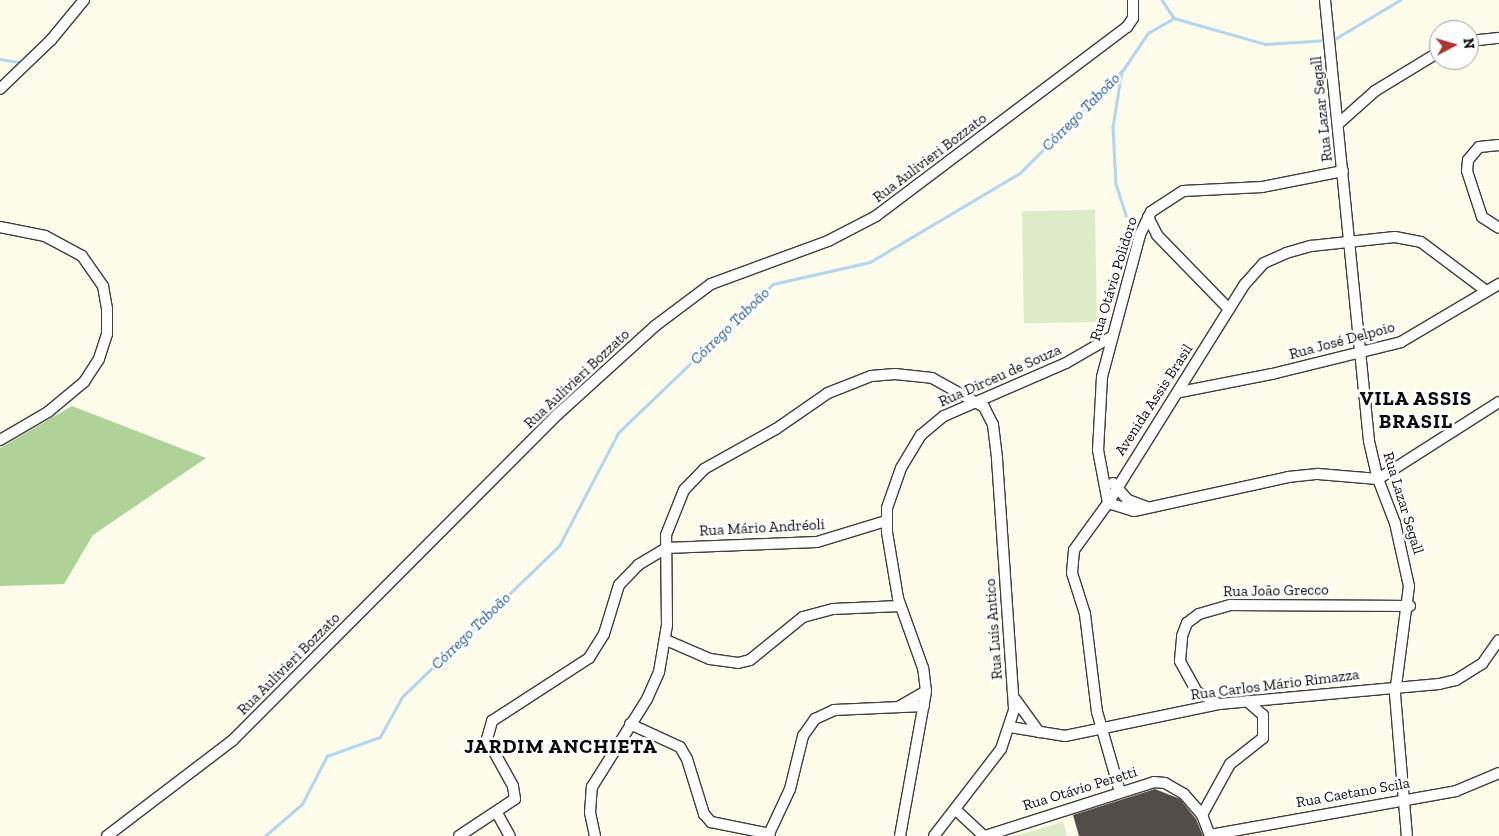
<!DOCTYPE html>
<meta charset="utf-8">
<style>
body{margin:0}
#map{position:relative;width:1499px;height:836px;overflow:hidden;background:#fdfbea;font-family:"Zilla Slab",serif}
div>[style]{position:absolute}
.forest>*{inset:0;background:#afd299}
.pitch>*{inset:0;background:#ddebc9;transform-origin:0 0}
.stream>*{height:2.5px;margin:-1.25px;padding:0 1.25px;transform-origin:1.25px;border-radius:1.25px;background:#b4d5ef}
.building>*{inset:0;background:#524d48}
.roads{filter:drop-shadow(1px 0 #3e3e3e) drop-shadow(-1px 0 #3e3e3e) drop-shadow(0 1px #3e3e3e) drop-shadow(0 -1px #3e3e3e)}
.minor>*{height:10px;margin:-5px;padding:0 5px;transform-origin:5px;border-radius:5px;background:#fff}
span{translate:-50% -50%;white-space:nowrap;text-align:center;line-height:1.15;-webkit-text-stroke:5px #fff;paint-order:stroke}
.street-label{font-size:15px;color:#0b0b0b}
.water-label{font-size:16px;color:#22588f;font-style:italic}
.district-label{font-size:20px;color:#0b0b0b;font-weight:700;letter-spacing:1px}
.north{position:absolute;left:1429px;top:20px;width:50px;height:50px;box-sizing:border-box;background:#fff;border:1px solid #9d9d9d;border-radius:50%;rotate:84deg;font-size:14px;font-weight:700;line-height:20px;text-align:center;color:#0b0b0b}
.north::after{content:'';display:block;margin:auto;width:18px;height:22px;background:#ac3432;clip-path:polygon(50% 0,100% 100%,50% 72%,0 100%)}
</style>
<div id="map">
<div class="forest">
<i style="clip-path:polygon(72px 406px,206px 458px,93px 535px,64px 584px,0 586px,0 448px)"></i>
</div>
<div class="pitch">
<i style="left:1095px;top:210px;width:112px;height:73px;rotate:89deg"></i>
<i style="clip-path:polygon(1063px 822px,1067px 836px,1015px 836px)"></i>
</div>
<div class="stream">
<i style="left:1162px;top:0;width:22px;rotate:56deg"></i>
<i style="left:1333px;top:40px;width:78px;rotate:-30.8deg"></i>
<i style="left:0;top:59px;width:18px;rotate:9deg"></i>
<i style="left:1122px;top:71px;width:57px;rotate:99.1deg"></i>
<i style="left:1113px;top:127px;width:57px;rotate:87deg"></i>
<i style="left:1116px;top:184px;width:33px;rotate:72deg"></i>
<i style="left:265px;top:836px;width:49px;rotate:-40.9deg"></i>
<i style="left:302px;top:804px;width:54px;rotate:-62.5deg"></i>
<i style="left:327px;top:756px;width:56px;rotate:-19.7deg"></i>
<i style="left:380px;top:737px;width:46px;rotate:-61.2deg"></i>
<i style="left:402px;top:697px;width:218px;rotate:-43.9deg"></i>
<i style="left:559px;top:546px;width:127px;rotate:-62.4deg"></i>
<i style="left:618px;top:433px;width:215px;rotate:-43.9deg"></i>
<i style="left:773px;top:284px;width:99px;rotate:-12.8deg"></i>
<i style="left:870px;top:262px;width:174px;rotate:-30.7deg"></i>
<i style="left:1020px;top:173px;width:146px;rotate:-45deg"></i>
<i style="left:1123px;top:70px;width:45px;rotate:-56deg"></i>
<i style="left:1148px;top:33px;width:30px;rotate:-30deg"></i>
<i style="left:1174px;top:18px;width:95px;rotate:15.9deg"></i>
<i style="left:1265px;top:44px;width:62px;rotate:-3.7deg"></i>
</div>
<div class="building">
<i style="clip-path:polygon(1155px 789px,1180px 799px,1196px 819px,1203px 836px,1079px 836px,1073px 815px)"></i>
</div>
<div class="roads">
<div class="minor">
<i style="left:1325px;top:0;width:443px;rotate:84.3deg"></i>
<i style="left:1369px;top:441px;width:39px;rotate:77deg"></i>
<i style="left:1378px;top:479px;width:47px;rotate:68.9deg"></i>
<i style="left:1395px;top:523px;width:65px;rotate:77.5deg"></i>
<i style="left:1409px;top:586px;width:109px;rotate:97.4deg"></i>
<i style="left:1395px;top:694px;width:143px;rotate:85.2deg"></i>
<i style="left:1469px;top:41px;width:30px;rotate:-6deg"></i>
<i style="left:0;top:89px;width:71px;rotate:-43.9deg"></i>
<i style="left:51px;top:40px;width:52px;rotate:-50.5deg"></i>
<i style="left:1338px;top:124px;width:50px;rotate:-41.7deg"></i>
<i style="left:1375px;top:91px;width:75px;rotate:-31.4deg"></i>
<i style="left:1499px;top:145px;width:20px;rotate:174deg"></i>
<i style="left:1479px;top:147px;width:17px;rotate:130deg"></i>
<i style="left:1468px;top:160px;width:11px;rotate:95deg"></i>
<i style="left:1467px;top:171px;width:48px;rotate:71.9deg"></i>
<i style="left:1482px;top:217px;width:20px;rotate:33deg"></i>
<i style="left:1343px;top:171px;width:83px;rotate:168.8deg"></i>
<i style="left:1262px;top:187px;width:79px;rotate:177.1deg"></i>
<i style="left:1183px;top:191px;width:38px;rotate:147deg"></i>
<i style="left:1151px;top:212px;width:25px;rotate:116deg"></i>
<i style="left:1140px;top:235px;width:147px;rotate:105deg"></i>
<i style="left:1102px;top:377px;width:73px;rotate:93.1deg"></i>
<i style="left:1098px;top:450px;width:54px;rotate:79.3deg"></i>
<i style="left:1108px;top:503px;width:27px;rotate:17deg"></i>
<i style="left:1134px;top:511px;width:158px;rotate:-12.4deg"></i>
<i style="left:1288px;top:477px;width:30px;rotate:-6deg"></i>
<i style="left:1318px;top:474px;width:60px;rotate:4.8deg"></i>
<i style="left:1378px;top:479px;width:143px;rotate:-32.5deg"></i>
<i style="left:1148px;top:217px;width:20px;rotate:63deg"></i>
<i style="left:1157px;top:235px;width:103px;rotate:45.8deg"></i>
<i style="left:0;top:227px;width:46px;rotate:11.3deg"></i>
<i style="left:45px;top:236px;width:42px;rotate:28.4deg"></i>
<i style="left:82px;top:256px;width:37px;rotate:55deg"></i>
<i style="left:103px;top:286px;width:23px;rotate:80deg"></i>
<i style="left:107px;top:309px;width:25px;rotate:90deg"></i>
<i style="left:107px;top:334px;width:26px;rotate:108deg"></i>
<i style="left:99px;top:359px;width:27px;rotate:123deg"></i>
<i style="left:84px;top:382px;width:47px;rotate:140.2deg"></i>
<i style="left:48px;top:412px;width:56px;rotate:149.7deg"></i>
<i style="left:1180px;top:392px;width:94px;rotate:-11.1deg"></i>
<i style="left:1272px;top:374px;width:133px;rotate:-13.9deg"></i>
<i style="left:1401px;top:342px;width:114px;rotate:-30.6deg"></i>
<i style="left:1113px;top:483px;width:23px;rotate:49deg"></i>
<i style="left:1128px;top:500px;width:20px;rotate:20deg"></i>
<i style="left:666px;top:640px;width:48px;rotate:23.4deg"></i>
<i style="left:710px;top:659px;width:28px;rotate:8deg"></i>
<i style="left:738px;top:663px;width:12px;rotate:-14deg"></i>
<i style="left:750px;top:660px;width:68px;rotate:-39.1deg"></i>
<i style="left:803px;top:617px;width:31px;rotate:-15deg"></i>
<i style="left:833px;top:609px;width:67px;rotate:-2.6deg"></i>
<i style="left:1015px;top:699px;width:41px;rotate:54deg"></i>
<i style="left:1219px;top:704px;width:25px;rotate:-151deg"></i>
<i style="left:1197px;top:692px;width:35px;rotate:-119deg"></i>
<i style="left:1180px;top:661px;width:25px;rotate:-85deg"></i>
<i style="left:1182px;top:636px;width:14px;rotate:-69deg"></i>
<i style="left:1187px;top:623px;width:15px;rotate:-37deg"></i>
<i style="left:1199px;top:614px;width:33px;rotate:-16deg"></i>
<i style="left:1231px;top:605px;width:179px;rotate:0.3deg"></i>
<i style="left:900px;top:706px;width:30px;rotate:-30deg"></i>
<i style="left:630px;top:724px;width:55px;rotate:24.7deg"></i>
<i style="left:680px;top:747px;width:14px;rotate:60deg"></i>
<i style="left:687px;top:759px;width:58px;rotate:72.8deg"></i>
<i style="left:704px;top:814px;width:11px;rotate:49deg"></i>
<i style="left:711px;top:822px;width:60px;rotate:11.5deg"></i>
<i style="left:1010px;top:727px;width:56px;rotate:9.3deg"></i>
<i style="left:1065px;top:736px;width:157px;rotate:-11.7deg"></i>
<i style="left:1219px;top:704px;width:221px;rotate:-5.2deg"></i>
<i style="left:1439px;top:684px;width:17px;rotate:-13deg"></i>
<i style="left:1456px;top:680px;width:31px;rotate:-32deg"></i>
<i style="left:1482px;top:664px;width:29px;rotate:-55deg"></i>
<i style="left:1120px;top:792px;width:83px;rotate:-106deg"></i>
<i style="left:1097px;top:712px;width:99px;rotate:-97deg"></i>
<i style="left:1085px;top:614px;width:43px;rotate:-107.6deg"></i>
<i style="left:1072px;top:573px;width:23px;rotate:-85deg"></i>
<i style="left:1074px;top:550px;width:58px;rotate:-54.1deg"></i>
<i style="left:1108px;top:503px;width:258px;rotate:-58deg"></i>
<i style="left:1245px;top:284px;width:28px;rotate:-48deg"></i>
<i style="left:1264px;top:263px;width:24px;rotate:-24deg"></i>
<i style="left:1286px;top:253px;width:26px;rotate:-16deg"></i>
<i style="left:1311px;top:246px;width:84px;rotate:-6.1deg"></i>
<i style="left:1395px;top:237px;width:26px;rotate:11deg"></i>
<i style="left:1421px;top:242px;width:80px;rotate:36.9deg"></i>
<i style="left:956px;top:810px;width:38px;rotate:43deg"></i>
<i style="left:497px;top:813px;width:26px;rotate:61deg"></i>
<i style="left:1202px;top:815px;width:58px;rotate:-61.2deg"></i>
<i style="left:1230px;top:764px;width:42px;rotate:-38.2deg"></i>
<i style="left:1263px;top:738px;width:23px;rotate:-90deg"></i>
<i style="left:1263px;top:715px;width:21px;rotate:-139deg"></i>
<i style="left:1210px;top:835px;width:250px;rotate:-10.1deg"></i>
<i style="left:1456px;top:791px;width:47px;rotate:-22.7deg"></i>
<i style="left:107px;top:836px;width:158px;rotate:-37.3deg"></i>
<i style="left:233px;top:740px;width:460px;rotate:-45.1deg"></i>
<i style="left:558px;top:414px;width:131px;rotate:-42.2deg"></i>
<i style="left:655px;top:326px;width:70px;rotate:-36.9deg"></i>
<i style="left:711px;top:284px;width:125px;rotate:-20.2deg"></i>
<i style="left:828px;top:241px;width:54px;rotate:-27.5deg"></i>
<i style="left:876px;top:216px;width:314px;rotate:-37deg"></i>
<i style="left:1127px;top:27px;width:11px;rotate:-56deg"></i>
<i style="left:1133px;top:18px;width:18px;rotate:-90deg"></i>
<i style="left:459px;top:836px;width:67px;rotate:-33.5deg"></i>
<i style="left:515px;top:799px;width:13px;rotate:-99deg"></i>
<i style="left:513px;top:786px;width:54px;rotate:-119deg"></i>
<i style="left:487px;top:739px;width:19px;rotate:-74deg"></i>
<i style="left:492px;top:721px;width:116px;rotate:-33deg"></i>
<i style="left:589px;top:658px;width:28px;rotate:-58deg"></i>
<i style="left:604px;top:634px;width:51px;rotate:-73deg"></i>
<i style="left:619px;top:585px;width:28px;rotate:-46deg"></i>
<i style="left:638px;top:565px;width:33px;rotate:-31deg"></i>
<i style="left:666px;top:548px;width:151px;rotate:-2.3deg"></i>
<i style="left:817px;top:542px;width:72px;rotate:-16.9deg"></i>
<i style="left:595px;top:836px;width:24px;rotate:-102deg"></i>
<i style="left:590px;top:813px;width:26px;rotate:-86deg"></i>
<i style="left:592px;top:787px;width:104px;rotate:-58deg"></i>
<i style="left:647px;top:699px;width:30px;rotate:-66deg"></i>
<i style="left:659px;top:672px;width:48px;rotate:-80.3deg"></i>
<i style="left:667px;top:625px;width:90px;rotate:-90.6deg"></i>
<i style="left:666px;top:535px;width:48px;rotate:-68.2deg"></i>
<i style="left:684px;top:490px;width:29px;rotate:-46deg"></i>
<i style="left:704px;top:469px;width:82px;rotate:-29.1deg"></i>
<i style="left:776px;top:429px;width:63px;rotate:-34.7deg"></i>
<i style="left:828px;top:393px;width:46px;rotate:-21.6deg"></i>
<i style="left:871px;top:376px;width:24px;rotate:-5deg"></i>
<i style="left:895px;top:374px;width:37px;rotate:6deg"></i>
<i style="left:932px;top:378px;width:60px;rotate:29.1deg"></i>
<i style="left:984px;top:407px;width:20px;rotate:63deg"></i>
<i style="left:993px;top:425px;width:34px;rotate:83deg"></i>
<i style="left:997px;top:459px;width:252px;rotate:86.1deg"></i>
<i style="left:1014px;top:710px;width:41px;rotate:108.4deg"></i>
<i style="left:1001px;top:749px;width:110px;rotate:127.6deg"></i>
<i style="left:768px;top:836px;width:52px;rotate:-64.9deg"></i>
<i style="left:790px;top:789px;width:55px;rotate:-76.2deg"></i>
<i style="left:803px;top:736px;width:21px;rotate:-55deg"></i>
<i style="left:815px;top:719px;width:21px;rotate:-25deg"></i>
<i style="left:834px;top:710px;width:90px;rotate:-2.5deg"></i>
<i style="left:900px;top:836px;width:147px;rotate:-79.8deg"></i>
<i style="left:926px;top:691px;width:23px;rotate:-97deg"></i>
<i style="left:923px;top:668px;width:74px;rotate:-109.7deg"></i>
<i style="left:898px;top:598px;width:67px;rotate:-99.5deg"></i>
<i style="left:887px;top:532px;width:24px;rotate:-90deg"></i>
<i style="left:887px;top:508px;width:42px;rotate:-70.7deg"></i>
<i style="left:901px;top:468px;width:39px;rotate:-59deg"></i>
<i style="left:921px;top:435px;width:30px;rotate:-40deg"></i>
<i style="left:944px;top:416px;width:133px;rotate:-23.5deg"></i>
<i style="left:1066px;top:363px;width:52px;rotate:-30deg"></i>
<i style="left:985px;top:836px;width:177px;rotate:-17.7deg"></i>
<i style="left:1154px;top:782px;width:11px;rotate:5deg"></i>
<i style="left:1165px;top:783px;width:22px;rotate:30deg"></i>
<i style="left:1184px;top:794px;width:28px;rotate:49deg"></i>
<i style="left:1202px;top:815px;width:22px;rotate:69deg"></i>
</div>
</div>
<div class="street-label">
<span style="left:1322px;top:109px;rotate:-96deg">Rua Lazar Segall</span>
<span style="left:930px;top:158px;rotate:-37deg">Rua Aulivieri Bozzato</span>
<span style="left:1114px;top:279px;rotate:-73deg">Rua Otávio Polidoro</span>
<span style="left:1342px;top:341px;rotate:-15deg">Rua José Delpoio</span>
<span style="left:1000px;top:376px;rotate:-24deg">Rua Dirceu de Souza</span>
<span style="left:577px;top:379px;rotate:-43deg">Rua Aulivieri Bozzato</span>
<span style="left:1154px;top:400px;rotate:-57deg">Avenida Assis Brasil</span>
<span style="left:1403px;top:503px;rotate:73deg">Rua Lazar Segall</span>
<span style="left:762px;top:528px;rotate:-3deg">Rua Mário Andréoli</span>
<span style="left:1276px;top:591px;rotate:-1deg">Rua João Grecco</span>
<span style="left:994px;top:629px;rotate:-94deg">Rua Luís Antico</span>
<span style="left:289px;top:664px;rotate:-45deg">Rua Aulivieri Bozzato</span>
<span style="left:1275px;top:685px;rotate:-7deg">Rua Carlos Mário Rimazza</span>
<span style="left:1080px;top:789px;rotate:-17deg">Rua Otávio Peretti</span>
<span style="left:1353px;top:793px;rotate:-10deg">Rua Caetano Scila</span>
</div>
<div class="water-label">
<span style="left:1081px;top:112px;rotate:-45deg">Córrego Taboão</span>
<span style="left:730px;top:326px;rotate:-44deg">Córrego Taboão</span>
<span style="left:471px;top:631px;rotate:-44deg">Córrego Taboão</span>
</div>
<div class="district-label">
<span style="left:1416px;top:410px">VILA ASSIS<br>BRASIL</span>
<span style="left:561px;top:746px">JARDIM ANCHIETA</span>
</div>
<div class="north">N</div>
</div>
